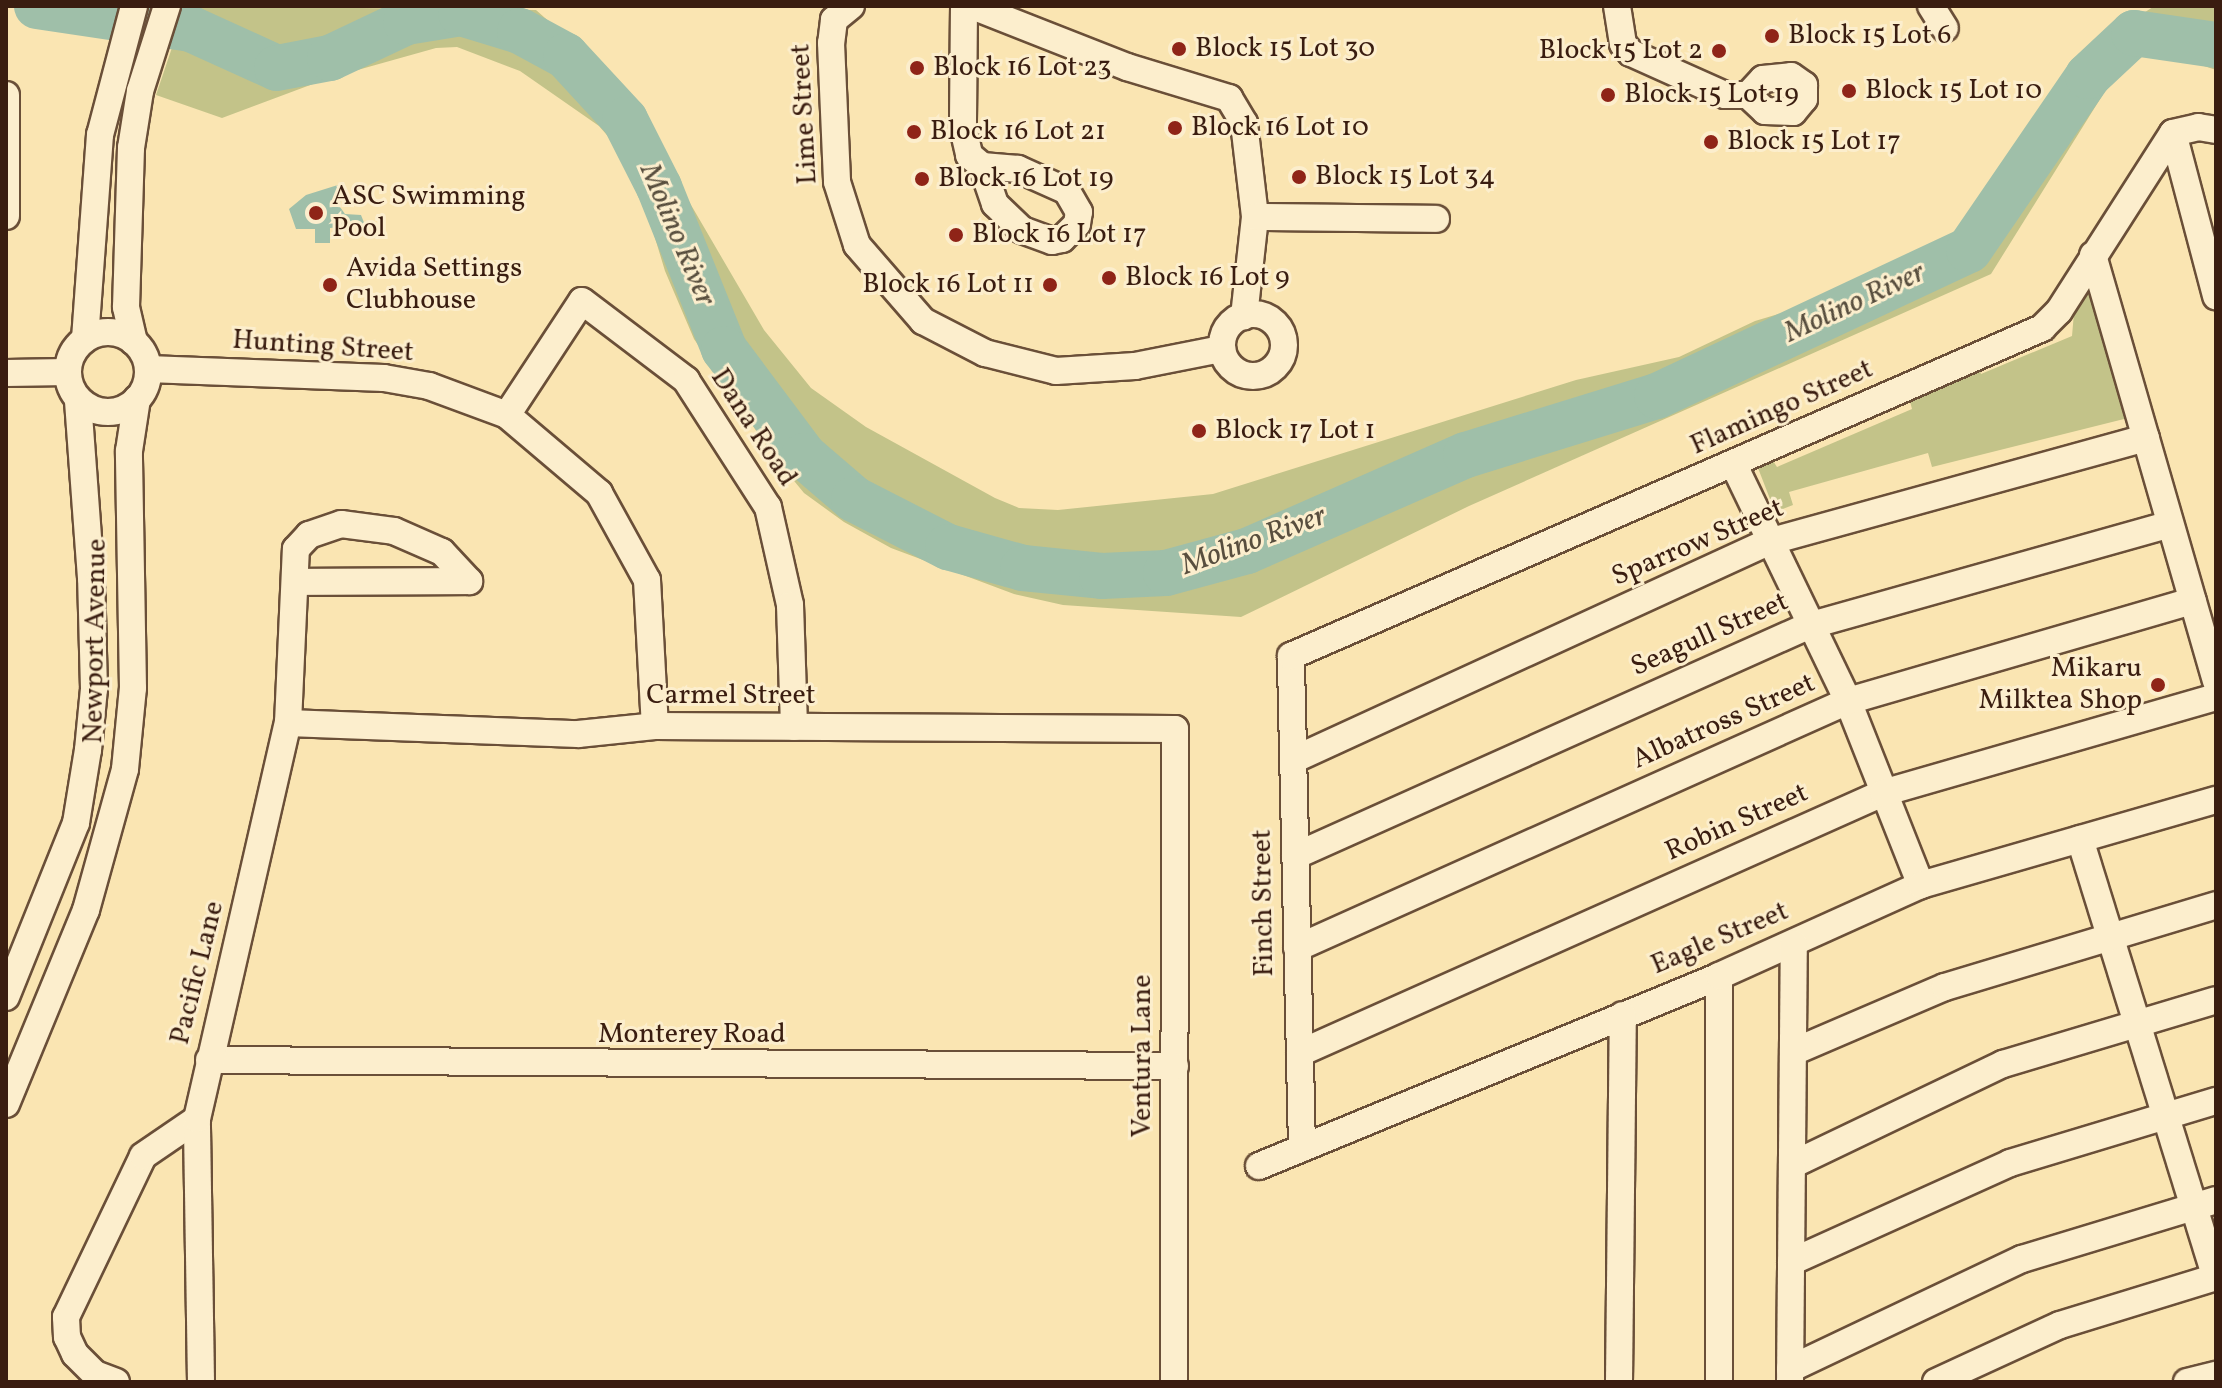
<!DOCTYPE html>
<style>
body{margin:0}
#map{position:relative;width:2222px;height:1388px;overflow:hidden;background:#fae5b2;font-family:Vollkorn,serif}
div>[style]{position:absolute}
.green>*{inset:0;background:#c3c389}
.water>*{inset:0;background:#9fbfa9}
.river>*{height:46px;margin:-23px;padding:0 23px;transform-origin:23px;border-radius:23px;background:#9fbfa9}
.roads{filter:drop-shadow(2px 0 #6a4f38) drop-shadow(-2px 0 #6a4f38) drop-shadow(0 2px #6a4f38) drop-shadow(0 -2px #6a4f38)}
.minor>*{height:26px;margin:-13px;padding:0 13px;transform-origin:13px;border-radius:13px;background:#fceecd}
.minor>.ring{margin:-13px;padding:0;box-sizing:content-box;background:none;border:26px solid #fceecd;border-radius:50%}
.dots>*{width:22px;height:22px;translate:-50% -50%;box-sizing:border-box;border:4px solid #fceecd;border-radius:50%}
span{translate:-50% -50%;white-space:nowrap;text-align:center;line-height:1.15;-webkit-text-stroke:6px #fceecd;paint-order:stroke}
.poi-label{font-size:28px;color:#3a1d10}
.left{translate:0 -50%;text-align:left}
.right{translate:-100% -50%;text-align:right}
.street-label{font-size:28px;color:#3a1d10}
.water-label{font-size:30px;color:#584e3e;font-style:italic}
.frame{position:absolute;inset:0;border:8px solid #3a1d10;pointer-events:none}
</style>
<div id="map">
<div class="green">
<i style="clip-path:polygon(186px 6px,536px 10px,621px 85px,764px 330px,811px 388px,866px 427px,995px 498px,1019px 508px,1058px 510px,1213px 494px,1576px 380px,1679px 357px,1755px 321px,1849px 293px,1978px 224px,2082px 65px,2117px 30px,2153px 7px,2216px 6px,2216px 70px,2135px 43px,1991px 274px,1469px 506px,1241px 617px,1063px 605px,1014px 594px,891px 548px,844px 522px,804px 493px,772px 454px,694px 339px,665px 271px,633px 165px,599px 126px,520px 71px,457px 47px,436px 48px,329px 78px,222px 118px,156px 95px)"></i>
<i style="clip-path:polygon(2102px 277px,2144px 414px,1932px 467px,1928px 453px,1789px 492px,1793px 505px,1775px 512px,1753px 455px,1766px 450px,1777px 467px,1912px 409px,1907px 390px,1976px 358px,1981px 374px,2072px 336px,2075px 301px)"></i>
</div>
<div class="water">
<i style="clip-path:polygon(341px 184px,340px 207px,345px 214px,361px 215px,365px 225px,330px 228px,330px 243px,315px 243px,315px 229px,296px 229px,289px 209px,306px 195px)"></i>
</div>
<div class="river">
<i style="left:37px;top:6px;width:156px;rotate:8.5deg"></i>
<i style="left:191px;top:29px;width:94px;rotate:24.4deg"></i>
<i style="left:277px;top:68px;width:54px;rotate:-10.7deg"></i>
<i style="left:330px;top:58px;width:84px;rotate:-25.3deg"></i>
<i style="left:406px;top:22px;width:56px;rotate:-9.3deg"></i>
<i style="left:461px;top:13px;width:62px;rotate:17deg"></i>
<i style="left:520px;top:31px;width:52px;rotate:28.5deg"></i>
<i style="left:566px;top:56px;width:87px;rotate:47.3deg"></i>
<i style="left:625px;top:120px;width:75px;rotate:63.1deg"></i>
<i style="left:659px;top:187px;width:175px;rotate:68.1deg"></i>
<i style="left:724px;top:349px;width:134px;rotate:53.2deg"></i>
<i style="left:804px;top:456px;width:66px;rotate:40.7deg"></i>
<i style="left:854px;top:499px;width:106px;rotate:27.1deg"></i>
<i style="left:948px;top:547px;width:78px;rotate:15.6deg"></i>
<i style="left:1023px;top:568px;width:79px;rotate:5.8deg"></i>
<i style="left:1102px;top:576px;width:64px;rotate:-2.7deg"></i>
<i style="left:1166px;top:573px;width:84px;rotate:-15.2deg"></i>
<i style="left:1247px;top:551px;width:239px;rotate:-23.7deg"></i>
<i style="left:1466px;top:455px;width:200px;rotate:-17.2deg"></i>
<i style="left:1657px;top:396px;width:344px;rotate:-25.1deg"></i>
<i style="left:1969px;top:250px;width:211px;rotate:-55.6deg"></i>
<i style="left:2088px;top:76px;width:63px;rotate:-43.1deg"></i>
<i style="left:2134px;top:33px;width:83px;rotate:8.3deg"></i>
</div>
<div class="roads">
<div class="minor">
<i style="left:851px;top:6px;width:22px;rotate:141deg"></i>
<i style="left:834px;top:20px;width:23px;rotate:97deg"></i>
<i style="left:831px;top:43px;width:139px;rotate:87.5deg"></i>
<i style="left:837px;top:182px;width:66px;rotate:72.4deg"></i>
<i style="left:857px;top:245px;width:101px;rotate:49deg"></i>
<i style="left:923px;top:321px;width:70px;rotate:27.3deg"></i>
<i style="left:985px;top:353px;width:73px;rotate:14.2deg"></i>
<i style="left:1056px;top:371px;width:79px;rotate:-3.6deg"></i>
<i style="left:1135px;top:366px;width:89px;rotate:-11.1deg"></i>
<i style="left:964px;top:6px;width:122px;rotate:90.5deg"></i>
<i style="left:963px;top:128px;width:28px;rotate:77deg"></i>
<i style="left:969px;top:155px;width:17px;rotate:40deg"></i>
<i style="left:982px;top:166px;width:40px;rotate:71.1deg"></i>
<i style="left:995px;top:204px;width:37px;rotate:44deg"></i>
<i style="left:1022px;top:230px;width:32px;rotate:20deg"></i>
<i style="left:1052px;top:241px;width:10px;rotate:-11deg"></i>
<i style="left:1062px;top:239px;width:21px;rotate:-45deg"></i>
<i style="left:1077px;top:224px;width:12px;rotate:-81deg"></i>
<i style="left:1079px;top:212px;width:24px;rotate:-120deg"></i>
<i style="left:1067px;top:191px;width:54px;rotate:-155.8deg"></i>
<i style="left:1018px;top:169px;width:36px;rotate:-175deg"></i>
<i style="left:972px;top:6px;width:167px;rotate:21.5deg"></i>
<i style="left:1127px;top:67px;width:107px;rotate:16.9deg"></i>
<i style="left:1229px;top:98px;width:29px;rotate:59deg"></i>
<i style="left:1244px;top:123px;width:95px;rotate:83.3deg"></i>
<i style="left:1255px;top:217px;width:100px;rotate:96.3deg"></i>
<i style="left:1617px;top:6px;width:38px;rotate:81deg"></i>
<i style="left:1623px;top:44px;width:12px;rotate:48deg"></i>
<i style="left:1631px;top:53px;width:103px;rotate:24.1deg"></i>
<i style="left:1725px;top:95px;width:23px"></i>
<i style="left:1931px;top:6px;width:26px;rotate:58deg"></i>
<i style="left:1791px;top:76px;width:16px;rotate:35deg"></i>
<i style="left:1804px;top:85px;width:14px;rotate:90deg"></i>
<i style="left:1804px;top:99px;width:17px;rotate:130deg"></i>
<i style="left:1793px;top:112px;width:28px;rotate:-178deg"></i>
<i style="left:1765px;top:111px;width:23px;rotate:-137deg"></i>
<i style="left:1748px;top:95px;width:22px;rotate:-47deg"></i>
<i style="left:1763px;top:79px;width:28px;rotate:-6deg"></i>
<i style="left:6px;top:95px;width:121px;rotate:90deg"></i>
<i style="left:2173px;top:133px;width:169px;rotate:75.2deg"></i>
<i style="left:1255px;top:217px;width:181px;rotate:0.6deg"></i>
<i style="left:2093px;top:255px;width:443px;rotate:73.9deg"></i>
<i class="ring" style="left:1222px;top:314px;width:36px;height:36px"></i>
<i class="ring" style="left:68px;top:332px;width:54px;height:54px"></i>
<i style="left:85px;top:339px;width:205px;rotate:-85.8deg"></i>
<i style="left:100px;top:135px;width:133px;rotate:-75.2deg"></i>
<i style="left:134px;top:342px;width:36px;rotate:-103deg"></i>
<i style="left:126px;top:307px;width:159px;rotate:-88.2deg"></i>
<i style="left:131px;top:148px;width:58px;rotate:-81deg"></i>
<i style="left:140px;top:91px;width:89px;rotate:-72.4deg"></i>
<i style="left:148px;top:369px;width:236px;rotate:2.2deg"></i>
<i style="left:384px;top:378px;width:46px;rotate:10.1deg"></i>
<i style="left:429px;top:386px;width:83px;rotate:20.4deg"></i>
<i style="left:507px;top:415px;width:121px;rotate:40.3deg"></i>
<i style="left:599px;top:493px;width:99px;rotate:61.1deg"></i>
<i style="left:647px;top:580px;width:146px;rotate:86.9deg"></i>
<i style="left:6px;top:373px;width:62px;rotate:-0.9deg"></i>
<i style="left:507px;top:415px;width:136px;rotate:-56.7deg"></i>
<i style="left:582px;top:301px;width:131px;rotate:37.2deg"></i>
<i style="left:686px;top:380px;width:151px;rotate:57.2deg"></i>
<i style="left:768px;top:507px;width:100px;rotate:77.3deg"></i>
<i style="left:790px;top:605px;width:122px;rotate:88.1deg"></i>
<i style="left:1734px;top:465px;width:262px;rotate:64.2deg"></i>
<i style="left:1848px;top:701px;width:198px;rotate:68.4deg"></i>
<i style="left:295px;top:582px;width:174px;rotate:-0.3deg"></i>
<i style="left:288px;top:723px;width:290px;rotate:2.2deg"></i>
<i style="left:578px;top:734px;width:77px;rotate:-5.9deg"></i>
<i style="left:655px;top:726px;width:520px;rotate:0.33deg"></i>
<i style="left:1175px;top:729px;width:653px;rotate:90.09deg"></i>
<i style="left:1293px;top:760px;width:523px;rotate:-24.65deg"></i>
<i style="left:1768px;top:542px;width:392px;rotate:-15.4deg"></i>
<i style="left:2080px;top:839px;width:459px;rotate:72.8deg"></i>
<i style="left:1295px;top:856px;width:562px;rotate:-24.15deg"></i>
<i style="left:1808px;top:626px;width:376px;rotate:-15.7deg"></i>
<i style="left:1297px;top:948px;width:604px;rotate:-24.15deg"></i>
<i style="left:1848px;top:701px;width:359px;rotate:-16.2deg"></i>
<i style="left:1719px;top:976px;width:406px;rotate:90deg"></i>
<i style="left:6px;top:997px;width:188px;rotate:-68.1deg"></i>
<i style="left:76px;top:823px;width:74px;rotate:-80.7deg"></i>
<i style="left:88px;top:750px;width:61px;rotate:-84.4deg"></i>
<i style="left:94px;top:689px;width:111px;rotate:-91.5deg"></i>
<i style="left:91px;top:578px;width:179px;rotate:-94.2deg"></i>
<i style="left:1793px;top:1052px;width:165px;rotate:-23.2deg"></i>
<i style="left:1945px;top:987px;width:283px;rotate:-16.8deg"></i>
<i style="left:1300px;top:1053px;width:638px;rotate:-24.04deg"></i>
<i style="left:1883px;top:793px;width:347px;rotate:-16.1deg"></i>
<i style="left:209px;top:1060px;width:966px;rotate:0.36deg"></i>
<i style="left:6px;top:1104px;width:210px;rotate:-67.6deg"></i>
<i style="left:86px;top:910px;width:146px;rotate:-74.5deg"></i>
<i style="left:125px;top:769px;width:81px;rotate:-84.4deg"></i>
<i style="left:133px;top:688px;width:237px;rotate:-91deg"></i>
<i style="left:129px;top:451px;width:53px;rotate:-81.3deg"></i>
<i style="left:1302px;top:1148px;width:492px;rotate:-91.3deg"></i>
<i style="left:1291px;top:656px;width:820px;rotate:-23.59deg"></i>
<i style="left:2042px;top:328px;width:24px;rotate:-45deg"></i>
<i style="left:2059px;top:311px;width:211px;rotate:-57.4deg"></i>
<i style="left:2173px;top:133px;width:26px;rotate:-13deg"></i>
<i style="left:2198px;top:127px;width:18px;rotate:9deg"></i>
<i style="left:1792px;top:1165px;width:234px;rotate:-25.6deg"></i>
<i style="left:2003px;top:1064px;width:222px;rotate:-16.7deg"></i>
<i style="left:1259px;top:1166px;width:498px;rotate:-22.4deg"></i>
<i style="left:1719px;top:976px;width:222px;rotate:-24.3deg"></i>
<i style="left:1921px;top:885px;width:307px;rotate:-16.1deg"></i>
<i style="left:1791px;top:1262px;width:240px;rotate:-24.3deg"></i>
<i style="left:2010px;top:1163px;width:215px;rotate:-16.8deg"></i>
<i style="left:1790px;top:1369px;width:257px;rotate:-25.4deg"></i>
<i style="left:2022px;top:1259px;width:203px;rotate:-16.9deg"></i>
<i style="left:116px;top:1382px;width:22px;rotate:-159deg"></i>
<i style="left:95px;top:1374px;width:28px;rotate:-135deg"></i>
<i style="left:75px;top:1354px;width:19px;rotate:-115deg"></i>
<i style="left:67px;top:1337px;width:20px;rotate:-93deg"></i>
<i style="left:66px;top:1317px;width:178px;rotate:-64.4deg"></i>
<i style="left:143px;top:1156px;width:65px;rotate:-34.4deg"></i>
<i style="left:201px;top:1382px;width:263px;rotate:-90.9deg"></i>
<i style="left:197px;top:1119px;width:406px;rotate:-77.1deg"></i>
<i style="left:288px;top:723px;width:174px;rotate:-87.4deg"></i>
<i style="left:296px;top:549px;width:19px;rotate:-47deg"></i>
<i style="left:309px;top:535px;width:34px;rotate:-19deg"></i>
<i style="left:341px;top:524px;width:53px;rotate:7.5deg"></i>
<i style="left:394px;top:531px;width:52px;rotate:23.6deg"></i>
<i style="left:442px;top:552px;width:40px;rotate:47deg"></i>
<i style="left:1619px;top:1382px;width:367px;rotate:-89.4deg"></i>
<i style="left:1790px;top:1382px;width:439px;rotate:-89.5deg"></i>
<i style="left:1936px;top:1382px;width:136px;rotate:-24.7deg"></i>
<i style="left:2060px;top:1325px;width:163px;rotate:-17.1deg"></i>
<i style="left:2187px;top:1382px;width:30px;rotate:-14deg"></i>
</div>
</div>
<div class="dots">
<i style="left:1772px;top:36px;background:#8f2418"></i>
<i style="left:1179px;top:49px;background:#8f2418"></i>
<i style="left:1719px;top:51px;background:#8f2418"></i>
<i style="left:917px;top:68px;background:#8f2418"></i>
<i style="left:1849px;top:91px;background:#8f2418"></i>
<i style="left:1608px;top:95px;background:#8f2418"></i>
<i style="left:1175px;top:128px;background:#8f2418"></i>
<i style="left:914px;top:132px;background:#8f2418"></i>
<i style="left:1711px;top:142px;background:#8f2418"></i>
<i style="left:1299px;top:177px;background:#8f2418"></i>
<i style="left:922px;top:179px;background:#8f2418"></i>
<i style="left:316px;top:213px;background:#8f2418"></i>
<i style="left:956px;top:235px;background:#8f2418"></i>
<i style="left:1109px;top:278px;background:#8f2418"></i>
<i style="left:330px;top:285px;background:#8f2418"></i>
<i style="left:1050px;top:285px;background:#8f2418"></i>
<i style="left:1199px;top:431px;background:#8f2418"></i>
<i style="left:2158px;top:685px;background:#8f2418"></i>
</div>
<div class="poi-label">
<span class="left" style="left:1788px;top:36px">Block 15 Lot 6</span>
<span class="left" style="left:1195px;top:49px">Block 15 Lot 30</span>
<span class="right" style="left:1703px;top:51px">Block 15 Lot 2</span>
<span class="left" style="left:933px;top:68px">Block 16 Lot 23</span>
<span class="left" style="left:1865px;top:91px">Block 15 Lot 10</span>
<span class="left" style="left:1624px;top:95px">Block 15 Lot 19</span>
<span class="left" style="left:1191px;top:128px">Block 16 Lot 10</span>
<span class="left" style="left:930px;top:132px">Block 16 Lot 21</span>
<span class="left" style="left:1727px;top:142px">Block 15 Lot 17</span>
<span class="left" style="left:1315px;top:177px">Block 15 Lot 34</span>
<span class="left" style="left:938px;top:179px">Block 16 Lot 19</span>
<span class="left" style="left:332px;top:213px">ASC Swimming<br>Pool</span>
<span class="left" style="left:972px;top:235px">Block 16 Lot 17</span>
<span class="left" style="left:346px;top:285px">Avida Settings<br>Clubhouse</span>
<span class="left" style="left:1125px;top:278px">Block 16 Lot 9</span>
<span class="right" style="left:1034px;top:285px">Block 16 Lot 11</span>
<span class="left" style="left:1215px;top:431px">Block 17 Lot 1</span>
<span class="right" style="left:2142px;top:685px">Mikaru<br>Milktea Shop</span>
</div>
<div class="street-label">
<span style="left:805px;top:114px;rotate:-93deg">Lime Street</span>
<span style="left:323px;top:347px;rotate:4deg">Hunting Street</span>
<span style="left:1782px;top:408px;rotate:-24deg">Flamingo Street</span>
<span style="left:753px;top:428px;rotate:57deg">Dana Road</span>
<span style="left:1698px;top:543px;rotate:-23deg">Sparrow Street</span>
<span style="left:1710px;top:635px;rotate:-24deg">Seagull Street</span>
<span style="left:96px;top:641px;rotate:-89deg">Newport Avenue</span>
<span style="left:731px;top:696px">Carmel Street</span>
<span style="left:1724px;top:722px;rotate:-24deg">Albatross Street</span>
<span style="left:1737px;top:823px;rotate:-24deg">Robin Street</span>
<span style="left:1264px;top:903px;rotate:-91deg">Finch Street</span>
<span style="left:1720px;top:939px;rotate:-23deg">Eagle Street</span>
<span style="left:198px;top:973px;rotate:-76deg">Pacific Lane</span>
<span style="left:692px;top:1035px">Monterey Road</span>
<span style="left:1143px;top:1056px;rotate:-90deg">Ventura Lane</span>
</div>
<div class="water-label">
<span style="left:677px;top:235px;rotate:67deg">Molino River</span>
<span style="left:1855px;top:303px;rotate:-25deg">Molino River</span>
<span style="left:1254px;top:541px;rotate:-20deg">Molino River</span>
</div>
<div class="frame"></div>
</div>
